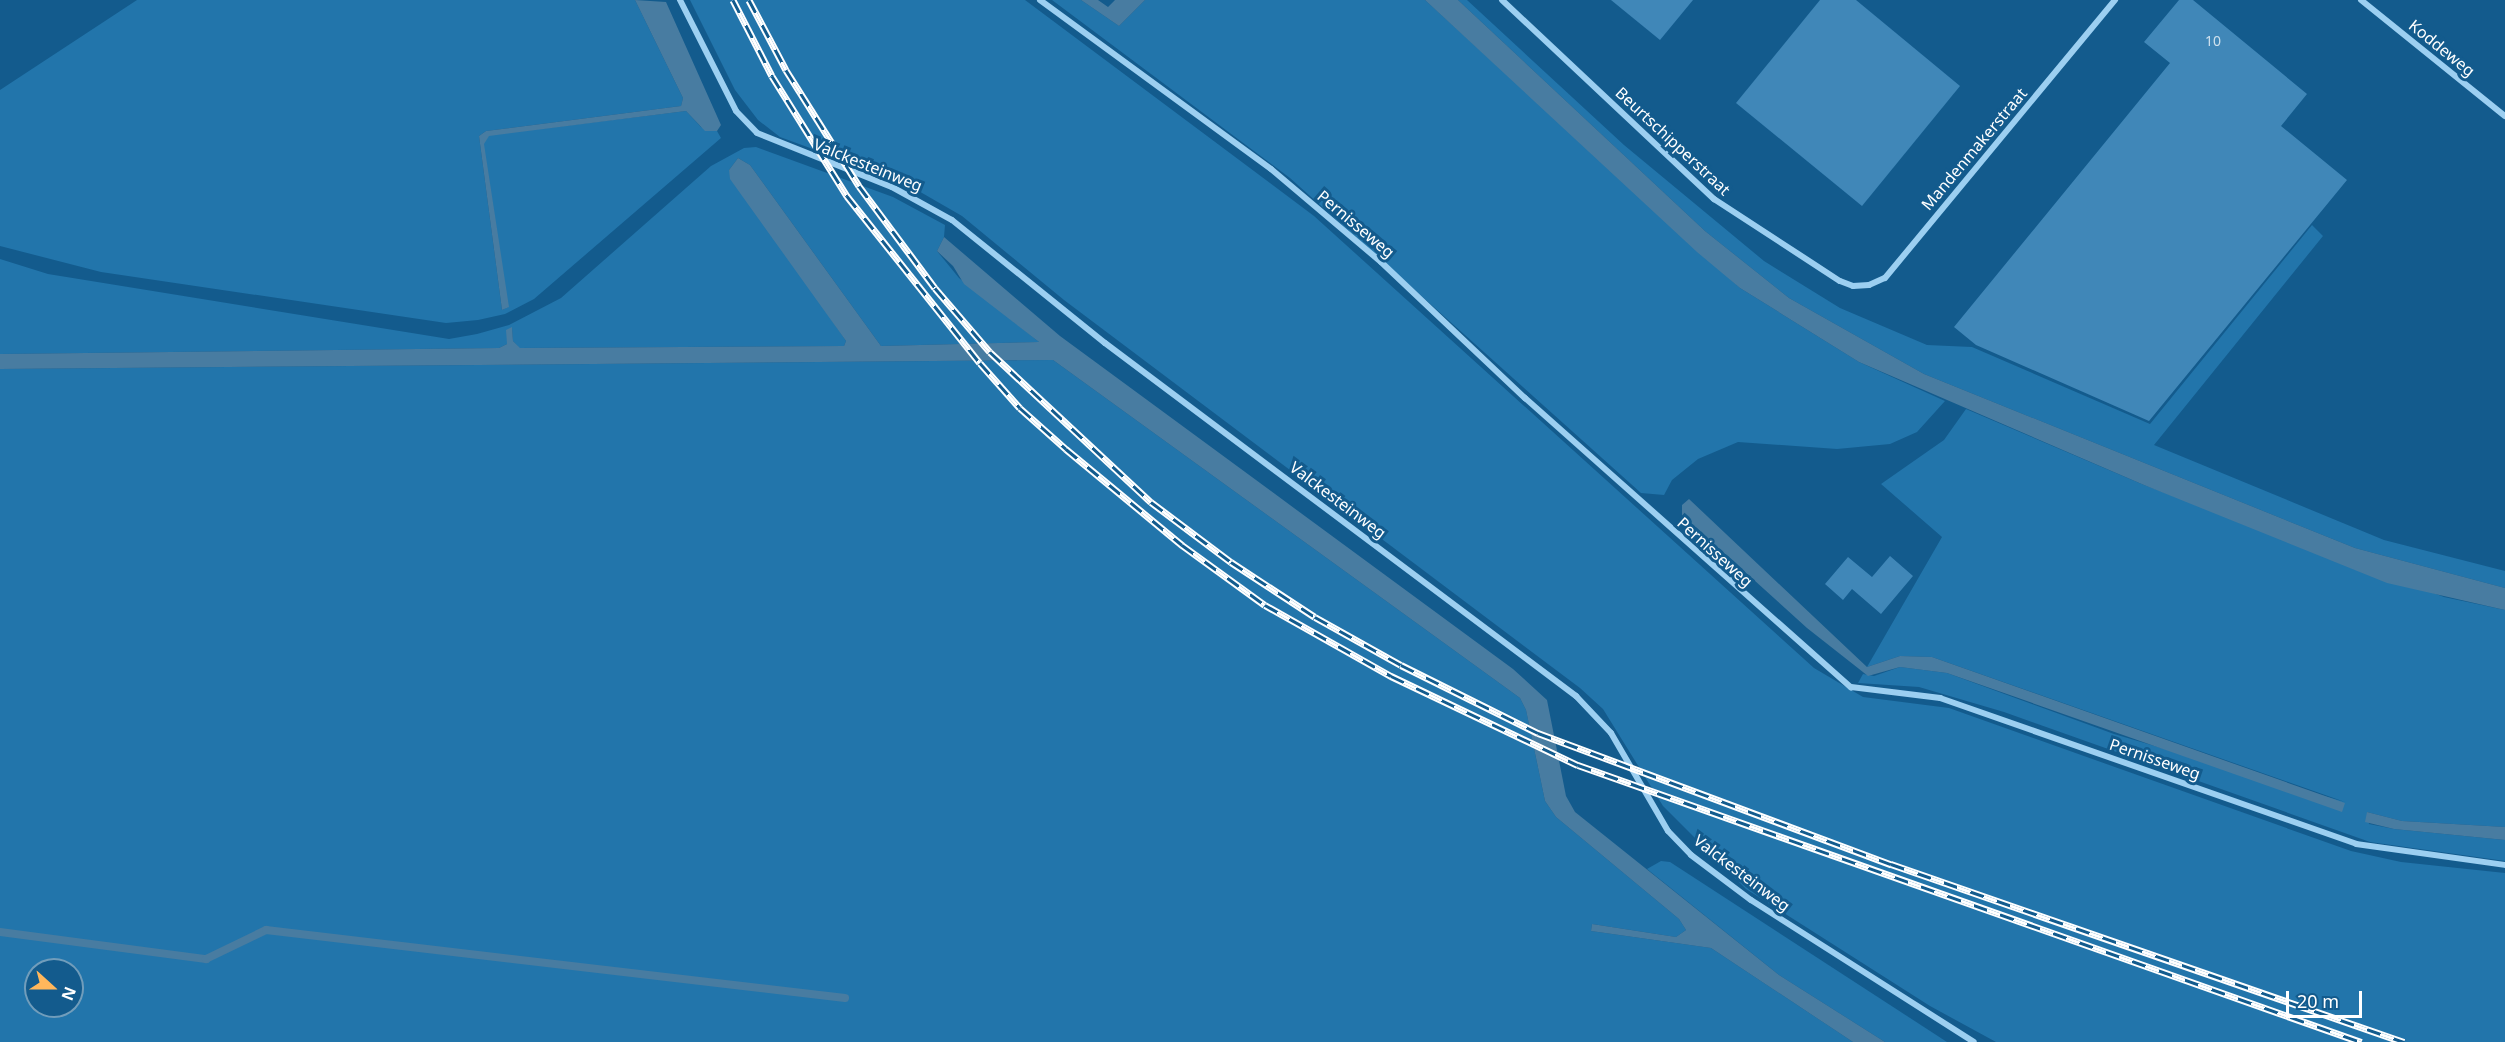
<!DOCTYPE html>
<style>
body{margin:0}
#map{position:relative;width:2505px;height:1042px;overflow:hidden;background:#135b8d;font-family:"Noto Sans",sans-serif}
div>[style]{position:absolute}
.green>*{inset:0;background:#2275ab}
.water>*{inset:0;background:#487ca1}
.stream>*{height:8px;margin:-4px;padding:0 4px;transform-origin:4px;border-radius:4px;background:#487ca1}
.building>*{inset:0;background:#4087b8}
.street>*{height:6px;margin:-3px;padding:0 3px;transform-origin:3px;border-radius:3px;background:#9ccff1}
.rail>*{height:7px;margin-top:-3.5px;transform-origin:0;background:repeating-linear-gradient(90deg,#135b8d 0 14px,#fff 0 28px);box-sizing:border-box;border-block:2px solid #fff}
span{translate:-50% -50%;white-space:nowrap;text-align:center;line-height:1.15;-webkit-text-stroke:6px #135b8d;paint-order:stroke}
.number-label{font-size:14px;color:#cfe1ed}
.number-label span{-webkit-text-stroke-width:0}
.street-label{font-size:16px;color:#fff}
.north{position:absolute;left:24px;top:958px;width:60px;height:60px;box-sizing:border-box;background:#135b8d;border:2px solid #719dbb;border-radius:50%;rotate:111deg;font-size:16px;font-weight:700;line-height:24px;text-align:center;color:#fff}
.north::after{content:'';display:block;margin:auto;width:21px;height:27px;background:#ffb75c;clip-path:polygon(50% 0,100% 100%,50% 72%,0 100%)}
.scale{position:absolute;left:2286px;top:991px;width:76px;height:27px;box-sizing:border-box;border:3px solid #fff;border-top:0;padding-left:8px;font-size:18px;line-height:21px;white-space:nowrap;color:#fff;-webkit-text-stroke:4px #135b8d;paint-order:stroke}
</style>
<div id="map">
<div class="green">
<i style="clip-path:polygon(137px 0,635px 0,683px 98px,681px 106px,486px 131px,479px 136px,502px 310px,508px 307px,483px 144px,489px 135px,686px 111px,701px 127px,717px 131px,721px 138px,534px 299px,505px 314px,478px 320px,446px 323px,101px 272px,0 246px,0 90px)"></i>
<i style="clip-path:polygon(690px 0,1025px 0,1314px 216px,1814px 668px,1863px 697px,1949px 708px,2351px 851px,2401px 862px,2505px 873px,2505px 1042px,1996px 1042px,1930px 1006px,1746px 889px,1663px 806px,1603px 709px,1580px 688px,1064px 300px,962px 216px,903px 182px,780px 137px,758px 120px,735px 90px)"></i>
<i style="clip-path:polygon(1052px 0,1081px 0,1119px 26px,1145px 0,1425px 0,1740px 288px,1859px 362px,1945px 401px,1917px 432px,1890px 444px,1837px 449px,1738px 442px,1698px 459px,1672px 480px,1664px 495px,1641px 493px,1290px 178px)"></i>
<i style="clip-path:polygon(1458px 0,1467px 0,1624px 145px,1764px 261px,1840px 308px,1927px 345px,1972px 347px,2150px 424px,2312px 225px,2323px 236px,2154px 445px,2384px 540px,2505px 571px,2505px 588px,2355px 548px,1924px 374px,1789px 298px,1705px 231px)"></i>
<i style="clip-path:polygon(756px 147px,893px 197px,945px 225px,944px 237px,937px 251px,959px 278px,1039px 342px,881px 346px,750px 165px,738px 158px,729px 170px,846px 341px,844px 346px,519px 348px,513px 341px,512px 328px,507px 344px,499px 348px,0 354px,0 259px,48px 274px,449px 339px,477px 334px,509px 325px,561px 298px,711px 166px,744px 148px)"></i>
<i style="clip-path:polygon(evenodd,1053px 360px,1520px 698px,1526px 710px,1545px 801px,1556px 817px,1679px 919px,1686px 930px,1676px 937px,1592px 924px,1591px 931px,1711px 948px,1853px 1042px,0 1042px,0 369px,1053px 360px,36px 970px,72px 970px,72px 1006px,36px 1006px,36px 970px)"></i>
<i style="clip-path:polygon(1966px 409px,2144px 485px,2444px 597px,2505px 610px,2505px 827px,2402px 821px,2367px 812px,2369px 824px,2394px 829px,2505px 840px,2505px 861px,2370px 842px,2004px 712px,1919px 687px,1858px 683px,1863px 674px,1874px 676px,1900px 667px,1947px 673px,2114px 734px,2345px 802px,1932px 657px,1900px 656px,1867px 667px,1942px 537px,1881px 484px,1944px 440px)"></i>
<i style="clip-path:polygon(1661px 861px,1670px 862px,1947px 1042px,1885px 1042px,1779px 975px,1647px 869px)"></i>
</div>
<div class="water">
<i style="clip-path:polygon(635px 0,666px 2px,721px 125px,717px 131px,705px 131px,686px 111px,489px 136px,484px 144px,509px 307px,502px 310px,479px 136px,486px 131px,681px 106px,683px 98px)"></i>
<i style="clip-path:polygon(1081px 0,1098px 0,1108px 7px,1115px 0,1145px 0,1119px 26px)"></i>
<i style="clip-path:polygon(1425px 0,1458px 0,1705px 231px,1789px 298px,1924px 374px,2355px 548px,2505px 588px,2505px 610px,2387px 583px,2144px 485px,1859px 362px,1740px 288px,1697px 252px)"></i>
<i style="clip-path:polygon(738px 158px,750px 165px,881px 346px,1039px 342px,964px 284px,953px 266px,937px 251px,944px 237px,1060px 336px,1513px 669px,1547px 700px,1566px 796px,1575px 812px,1779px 975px,1885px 1042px,1853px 1042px,1711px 948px,1591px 931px,1592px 924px,1676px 937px,1686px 930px,1679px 919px,1556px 817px,1545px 801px,1526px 710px,1520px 698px,1053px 360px,0 369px,0 354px,499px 348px,507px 344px,506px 330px,512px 327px,513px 341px,520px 348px,844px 346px,846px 341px,730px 179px,729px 170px)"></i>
<i style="clip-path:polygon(1689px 499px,1867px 667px,1900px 656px,1932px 657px,2345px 803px,2342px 812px,1947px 673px,1900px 667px,1868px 676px,1807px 628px,1682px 515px,1682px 505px)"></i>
<i style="clip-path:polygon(2367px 812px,2402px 821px,2505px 827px,2505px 840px,2394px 829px,2365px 822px)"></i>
</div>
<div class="stream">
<i style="left:0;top:932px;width:208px;rotate:7.5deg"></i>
<i style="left:206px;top:959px;width:67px;rotate:-25.8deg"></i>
<i style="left:266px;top:930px;width:583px;rotate:6.7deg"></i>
</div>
<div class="building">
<i style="clip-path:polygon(1611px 0,1693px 0,1660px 40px)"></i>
<i style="clip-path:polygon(1820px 0,1856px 0,1960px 86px,1862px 206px,1736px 103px)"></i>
<i style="clip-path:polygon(2179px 0,2193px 0,2307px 94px,2281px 126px,2347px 180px,2149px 421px,1976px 345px,1954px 327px,2170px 63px,2144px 42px)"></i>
<i style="clip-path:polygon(1890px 556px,1913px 576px,1881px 614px,1852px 589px,1843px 600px,1825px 584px,1848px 557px,1872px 577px)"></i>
</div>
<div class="street">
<i style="left:680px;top:0;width:124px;rotate:63.2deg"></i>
<i style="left:736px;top:111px;width:30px;rotate:46deg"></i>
<i style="left:757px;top:133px;width:145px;rotate:21.8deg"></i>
<i style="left:892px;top:187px;width:68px;rotate:28.8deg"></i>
<i style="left:952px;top:220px;width:196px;rotate:38.8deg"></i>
<i style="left:1105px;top:343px;width:589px;rotate:36.85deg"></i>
<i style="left:1576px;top:696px;width:51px;rotate:46.6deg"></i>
<i style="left:1611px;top:733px;width:113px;rotate:59.8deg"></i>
<i style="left:1668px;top:831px;width:33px;rotate:46deg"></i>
<i style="left:1691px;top:855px;width:75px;rotate:36.9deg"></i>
<i style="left:1751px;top:900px;width:264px;rotate:32.5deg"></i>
<i style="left:1040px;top:0;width:286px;rotate:36.2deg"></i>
<i style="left:1271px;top:169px;width:144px;rotate:40.2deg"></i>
<i style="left:1381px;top:262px;width:198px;rotate:43.4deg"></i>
<i style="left:1525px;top:398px;width:436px;rotate:41.6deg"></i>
<i style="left:1851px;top:687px;width:90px;rotate:7deg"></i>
<i style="left:1940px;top:698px;width:441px;rotate:19.3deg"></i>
<i style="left:2356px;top:844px;width:150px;rotate:8deg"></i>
<i style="left:1502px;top:0;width:291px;rotate:43.2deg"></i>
<i style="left:1714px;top:199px;width:150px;rotate:33.1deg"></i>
<i style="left:1840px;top:281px;width:14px;rotate:21deg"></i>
<i style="left:1853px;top:286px;width:16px;rotate:-4deg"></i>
<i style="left:1869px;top:285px;width:17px;rotate:-24deg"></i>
<i style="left:1885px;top:278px;width:361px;rotate:-50.4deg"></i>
<i style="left:2361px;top:0;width:185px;rotate:38.9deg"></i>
</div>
<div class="rail">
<i style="left:733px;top:0;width:85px;rotate:62.8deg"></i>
<i style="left:772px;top:76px;width:142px;rotate:58deg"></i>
<i style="left:847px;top:196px;width:213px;rotate:51.5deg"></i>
<i style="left:980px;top:363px;width:60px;rotate:48.4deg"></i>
<i style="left:1020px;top:408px;width:62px;rotate:41.7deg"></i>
<i style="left:1066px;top:449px;width:151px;rotate:39.6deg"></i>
<i style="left:1182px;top:545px;width:102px;rotate:35.9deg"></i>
<i style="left:1265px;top:605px;width:145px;rotate:29.4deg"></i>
<i style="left:1391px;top:676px;width:207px;rotate:25.5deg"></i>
<i style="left:1578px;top:765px;width:831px;rotate:19.48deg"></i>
<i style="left:749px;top:0;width:79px;rotate:62.1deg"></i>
<i style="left:786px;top:70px;width:137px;rotate:57.8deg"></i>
<i style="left:859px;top:186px;width:127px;rotate:53.3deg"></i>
<i style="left:935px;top:288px;width:84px;rotate:49.3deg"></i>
<i style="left:990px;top:352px;width:220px;rotate:43deg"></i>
<i style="left:1151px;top:502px;width:100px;rotate:36.9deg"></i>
<i style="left:1231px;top:562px;width:100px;rotate:33.2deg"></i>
<i style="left:1315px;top:617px;width:98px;rotate:29.2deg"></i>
<i style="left:1401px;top:665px;width:153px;rotate:26.4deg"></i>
<i style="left:1538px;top:733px;width:377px;rotate:20.4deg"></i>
<i style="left:1891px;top:864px;width:543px;rotate:19.14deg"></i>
</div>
<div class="number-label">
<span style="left:2213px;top:41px">10</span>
</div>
<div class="street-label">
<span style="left:2442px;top:48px;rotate:39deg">Koddeweg</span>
<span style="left:1673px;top:141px;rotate:43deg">Beurtschipperstraat</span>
<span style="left:1974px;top:149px;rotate:-50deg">Mandenmakerstraat</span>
<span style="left:868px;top:165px;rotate:22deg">Valckesteinweg</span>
<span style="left:1356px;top:224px;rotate:40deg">Pernisseweg</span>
<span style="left:1338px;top:500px;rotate:37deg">Valckesteinweg</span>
<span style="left:1715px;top:552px;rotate:42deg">Pernisseweg</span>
<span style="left:2155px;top:759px;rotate:19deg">Pernisseweg</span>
<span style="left:1742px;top:873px;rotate:37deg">Valckesteinweg</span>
</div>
<div class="north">N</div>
<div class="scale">20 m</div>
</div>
